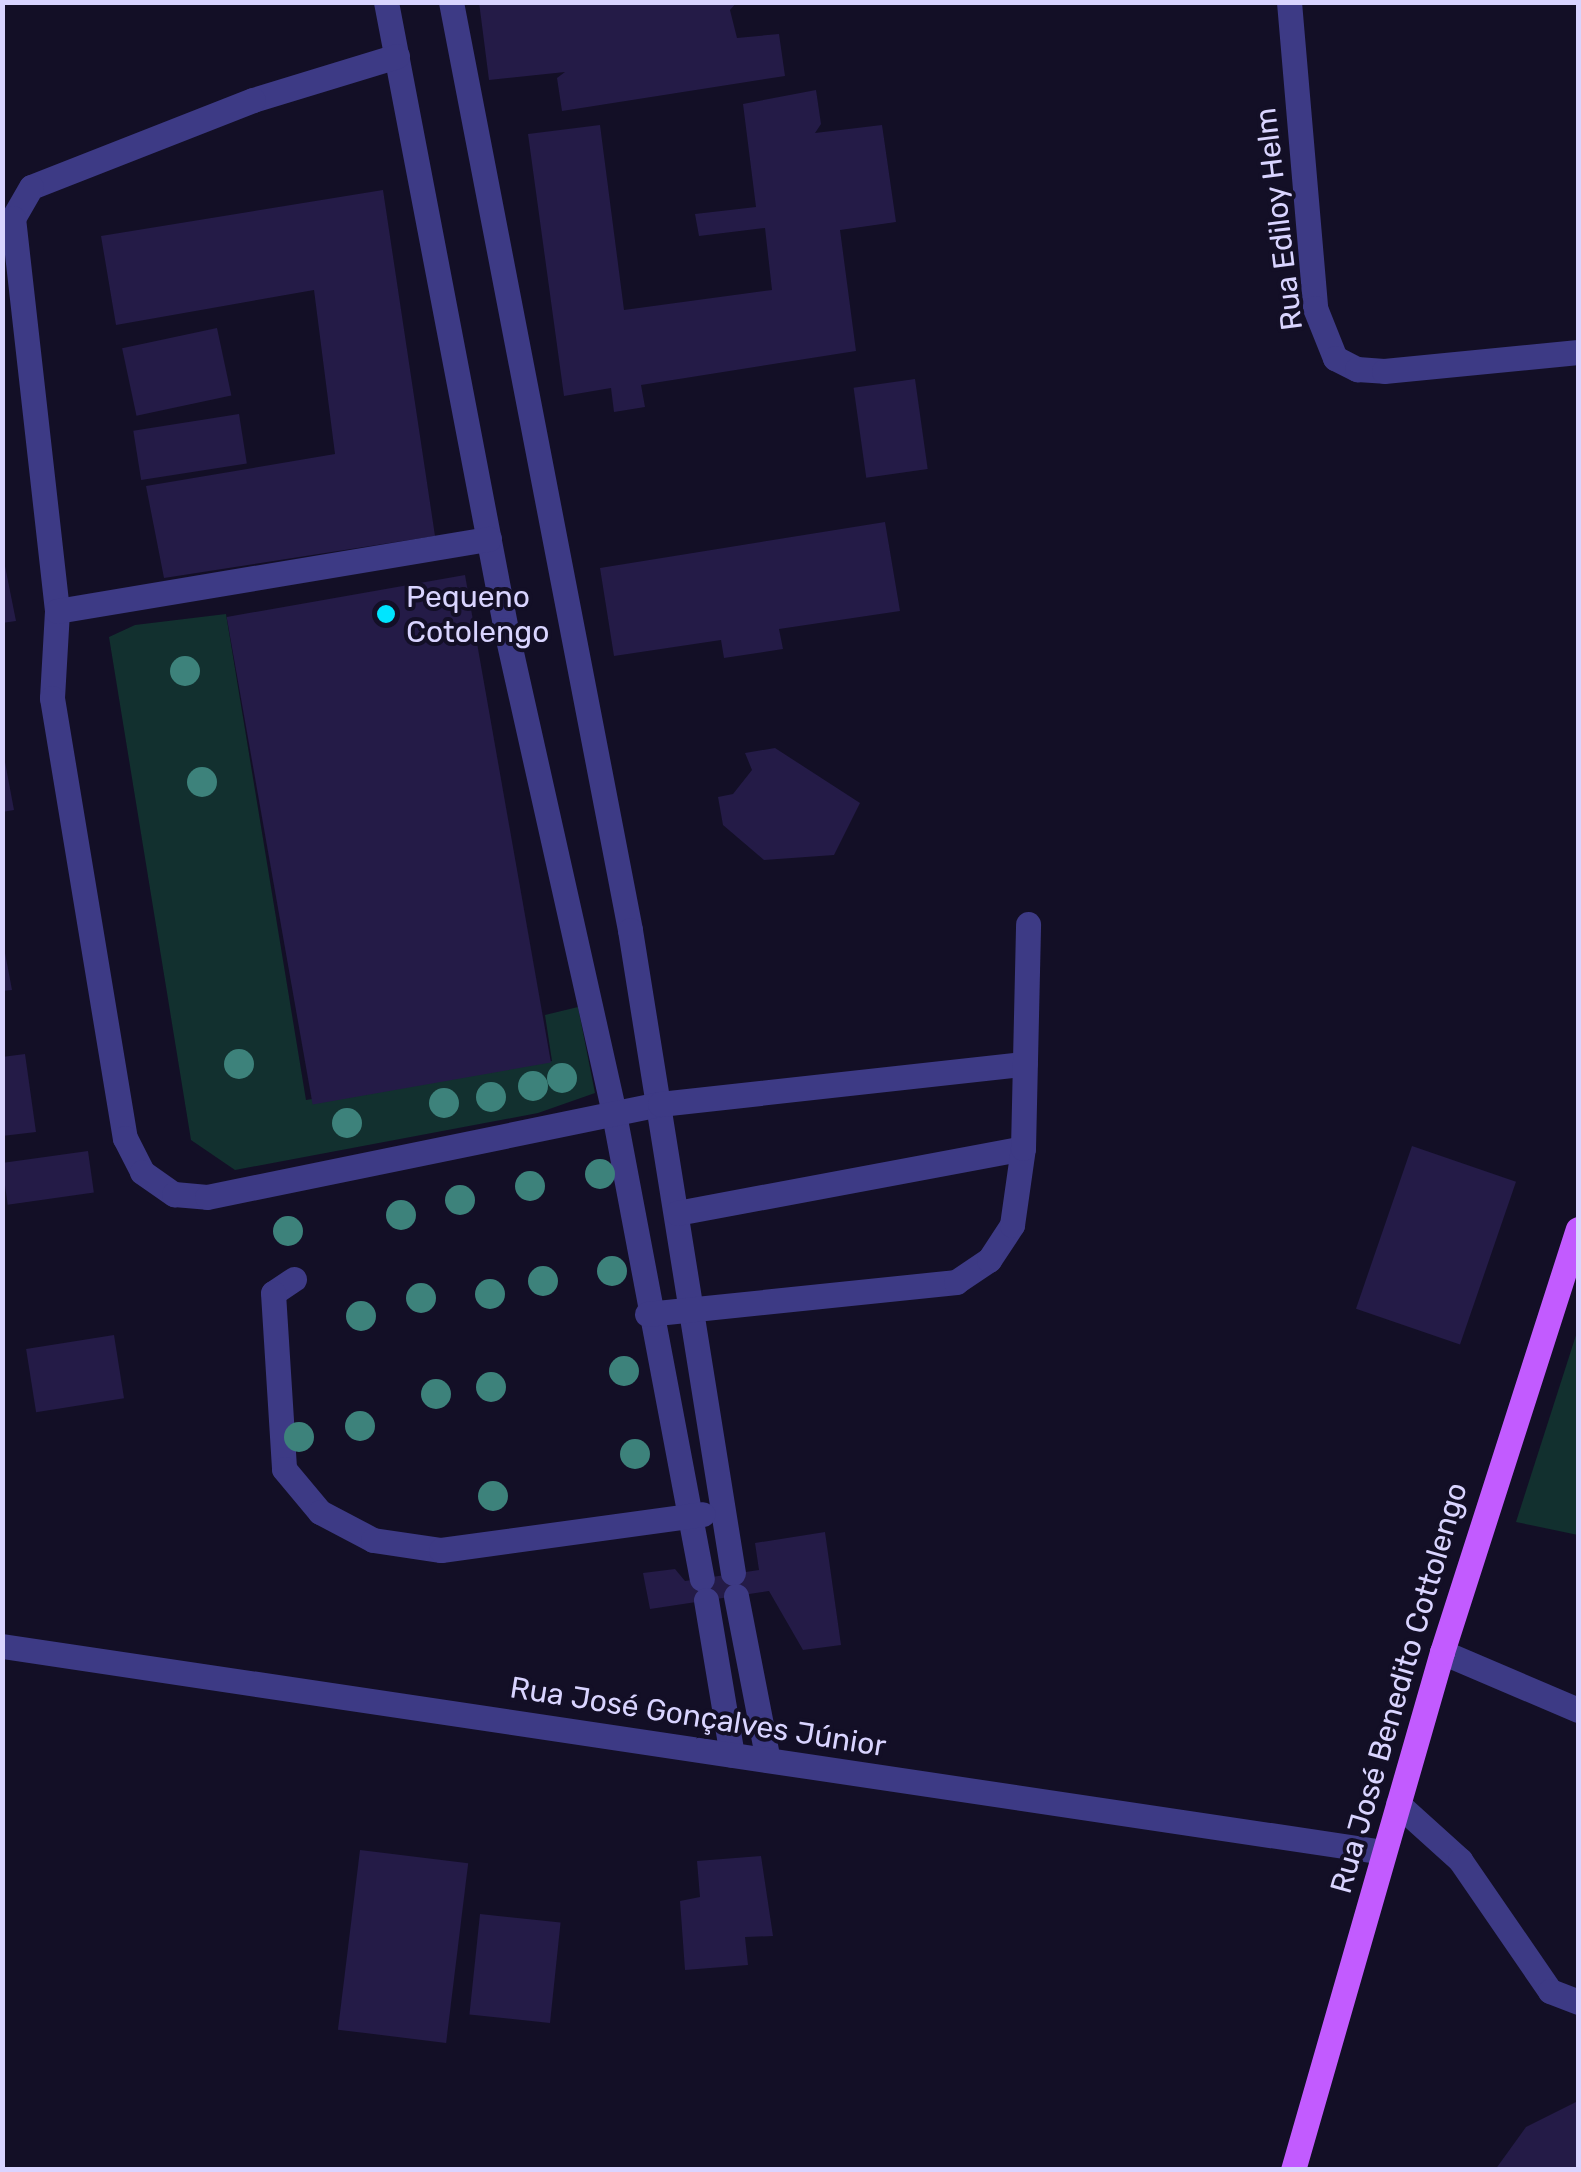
<!DOCTYPE html>
<meta charset="utf-8">
<style>
body{margin:0}
#map{position:relative;width:1581px;height:2172px;overflow:hidden;background:#130f26;font-family:Rubik,sans-serif}
div>[style]{position:absolute}
.green>*{inset:0;background:#12302f}
.building>*{inset:0;background:#241b47;transform-origin:0 0}
.minor>*{height:25px;margin:-12.5px;padding:0 12.5px;transform-origin:12.5px;border-radius:12.5px;background:#3d3a85}
.major>*{height:25px;margin:-12.5px;padding:0 12.5px;transform-origin:12.5px;border-radius:12.5px;background:#c25bff}
.trees>*{width:30px;height:30px;margin:-15px;border-radius:50%;background:#3d827b}
.dots>*{width:28px;height:28px;translate:-50% -50%;box-sizing:border-box;border:5px solid #130f26;border-radius:50%}
span{translate:-50% -50%;white-space:nowrap;text-align:center;line-height:1.15;-webkit-text-stroke:8px #130f26;paint-order:stroke}
.street-label{font-size:30px;color:#d9d4ff}
.poi-label{font-size:30px;color:#d9d4ff}
.left{translate:0 -50%;text-align:left}
.frame{position:absolute;inset:0;border:5px solid #d9d4ff;pointer-events:none}
</style>
<div id="map">
<div class="green">
<i style="clip-path:polygon(226px 614px,306px 1100px,552px 1061px,545px 1015px,578px 1007px,595px 1093px,538px 1113px,235px 1170px,191px 1140px,109px 637px,135px 625px)"></i>
<i style="clip-path:polygon(1578px 1329px,1578px 1535px,1516px 1522px)"></i>
</div>
<div class="building">
<i style="clip-path:polygon(479px 2px,737px 2px,730px 10px,737px 38px,779px 34px,785px 76px,562px 111px,557px 78px,565px 72px,489px 80px)"></i>
<i style="clip-path:polygon(816px 90px,821px 124px,815px 133px,882px 125px,896px 222px,840px 230px,856px 351px,641px 385px,645px 407px,614px 412px,611px 388px,564px 396px,528px 134px,600px 125px,624px 310px,772px 290px,765px 228px,699px 236px,695px 214px,756px 207px,743px 104px)"></i>
<i style="clip-path:polygon(383px 190px,435px 536px,164px 578px,146px 486px,335px 454px,314px 290px,116px 325px,101px 236px)"></i>
<i style="left:217px;top:328px;width:69px;height:97px;rotate:78deg"></i>
<i style="left:915px;top:379px;width:91px;height:62px;rotate:82deg"></i>
<i style="left:239px;top:414px;width:50px;height:107px;rotate:81deg"></i>
<i style="clip-path:polygon(885px 522px,900px 611px,779px 629px,783px 649px,724px 658px,721px 640px,614px 656px,600px 568px)"></i>
<i style="clip-path:polygon(2px 551px,16px 621px,2px 623px)"></i>
<i style="left:465px;top:575px;width:495px;height:242px;rotate:80deg"></i>
<i style="clip-path:polygon(2px 746px,14px 810px,2px 812px)"></i>
<i style="clip-path:polygon(775px 748px,860px 803px,834px 855px,764px 860px,723px 825px,718px 797px,733px 794px,752px 770px,745px 753px)"></i>
<i style="clip-path:polygon(2px 937px,12px 990px,2px 991px)"></i>
<i style="clip-path:polygon(25px 1054px,36px 1132px,2px 1136px,2px 1057px)"></i>
<i style="left:1412px;top:1146px;width:110px;height:172px;rotate:19deg"></i>
<i style="left:88px;top:1151px;width:42px;height:87px;rotate:82deg"></i>
<i style="left:114px;top:1335px;width:64px;height:89px;rotate:81deg"></i>
<i style="clip-path:polygon(825px 1532px,841px 1645px,803px 1650px,769px 1591px,650px 1609px,643px 1573px,675px 1569px,685px 1581px,759px 1570px,755px 1543px)"></i>
<i style="left:360px;top:1850px;width:109px;height:181px;rotate:7deg"></i>
<i style="clip-path:polygon(761px 1856px,773px 1936px,745px 1937px,748px 1965px,685px 1970px,680px 1901px,700px 1897px,697px 1861px)"></i>
<i style="left:480px;top:1914px;width:81px;height:101px;rotate:6deg"></i>
<i style="clip-path:polygon(1578px 2101px,1578px 2170px,1495px 2170px,1526px 2127px)"></i>
</div>
<div class="minor">
<i style="left:386px;top:2px;width:639px;rotate:79.18deg"></i>
<i style="left:506px;top:630px;width:496px;rotate:77.4deg"></i>
<i style="left:614px;top:1114px;width:473px;rotate:79.3deg"></i>
<i style="left:451px;top:2px;width:945px;rotate:79.08deg"></i>
<i style="left:630px;top:930px;width:651px;rotate:80.9deg"></i>
<i style="left:1289px;top:2px;width:307px;rotate:85.1deg"></i>
<i style="left:1315px;top:308px;width:54px;rotate:68.2deg"></i>
<i style="left:1335px;top:358px;width:25px;rotate:27deg"></i>
<i style="left:1357px;top:369px;width:27px;rotate:4deg"></i>
<i style="left:1384px;top:371px;width:195px;rotate:-5.6deg"></i>
<i style="left:397px;top:56px;width:151px;rotate:163deg"></i>
<i style="left:253px;top:100px;width:238px;rotate:158.6deg"></i>
<i style="left:31px;top:187px;width:36px;rotate:120deg"></i>
<i style="left:13px;top:218px;width:395px;rotate:83.6deg"></i>
<i style="left:57px;top:611px;width:87px;rotate:93.3deg"></i>
<i style="left:52px;top:698px;width:446px;rotate:80.6deg"></i>
<i style="left:125px;top:1138px;width:38px;rotate:63deg"></i>
<i style="left:142px;top:1172px;width:39px;rotate:35deg"></i>
<i style="left:174px;top:1194px;width:33px;rotate:5deg"></i>
<i style="left:207px;top:1197px;width:462px;rotate:-11.6deg"></i>
<i style="left:660px;top:1104px;width:367px;rotate:-6.3deg"></i>
<i style="left:57px;top:611px;width:438px;rotate:-9.5deg"></i>
<i style="left:677px;top:1213px;width:352px;rotate:-10.6deg"></i>
<i style="left:294px;top:1279px;width:25px;rotate:146deg"></i>
<i style="left:273px;top:1293px;width:176px;rotate:86.4deg"></i>
<i style="left:284px;top:1469px;width:56px;rotate:50.1deg"></i>
<i style="left:320px;top:1512px;width:60px;rotate:27.8deg"></i>
<i style="left:373px;top:1540px;width:69px;rotate:8.4deg"></i>
<i style="left:441px;top:1550px;width:264px;rotate:-7.8deg"></i>
<i style="left:647px;top:1314px;width:311px;rotate:-5.9deg"></i>
<i style="left:956px;top:1282px;width:40px;rotate:-34deg"></i>
<i style="left:989px;top:1260px;width:42px;rotate:-56.7deg"></i>
<i style="left:1012px;top:1225px;width:78px;rotate:-81.9deg"></i>
<i style="left:1023px;top:1148px;width:224px;rotate:-88.7deg"></i>
<i style="left:736px;top:1596px;width:167px;rotate:79deg"></i>
<i style="left:706px;top:1600px;width:157px;rotate:80.5deg"></i>
<i style="left:2px;top:1646px;width:1397px;rotate:8.48deg"></i>
<i style="left:1442px;top:1652px;width:148px;rotate:23.1deg"></i>
<i style="left:1398px;top:1804px;width:84px;rotate:42.1deg"></i>
<i style="left:1460px;top:1860px;width:159px;rotate:55.5deg"></i>
<i style="left:1550px;top:1991px;width:30px;rotate:21deg"></i>
</div>
<div class="major">
<i style="left:1293px;top:2170px;width:539px;rotate:-73.95deg"></i>
<i style="left:1442px;top:1652px;width:444px;rotate:-72.2deg"></i>
</div>
<div class="trees">
<i style="left:185px;top:671px"></i>
<i style="left:202px;top:782px"></i>
<i style="left:239px;top:1064px"></i>
<i style="left:562px;top:1078px"></i>
<i style="left:533px;top:1086px"></i>
<i style="left:491px;top:1097px"></i>
<i style="left:444px;top:1103px"></i>
<i style="left:347px;top:1123px"></i>
<i style="left:600px;top:1174px"></i>
<i style="left:530px;top:1186px"></i>
<i style="left:460px;top:1200px"></i>
<i style="left:401px;top:1215px"></i>
<i style="left:288px;top:1231px"></i>
<i style="left:612px;top:1271px"></i>
<i style="left:543px;top:1281px"></i>
<i style="left:490px;top:1294px"></i>
<i style="left:421px;top:1298px"></i>
<i style="left:361px;top:1316px"></i>
<i style="left:624px;top:1371px"></i>
<i style="left:491px;top:1387px"></i>
<i style="left:436px;top:1394px"></i>
<i style="left:360px;top:1426px"></i>
<i style="left:299px;top:1437px"></i>
<i style="left:635px;top:1454px"></i>
<i style="left:493px;top:1496px"></i>
</div>
<div class="dots">
<i style="left:386px;top:614px;background:#00e5ff"></i>
</div>
<div class="street-label">
<span style="left:1279px;top:219px;rotate:-97deg">Rua Ediloy Helm</span>
<span style="left:1399px;top:1688px;rotate:-74deg">Rua José Benedito Cottolengo</span>
<span style="left:698px;top:1717px;rotate:9deg">Rua José Gonçalves Júnior</span>
</div>
<div class="poi-label">
<span class="left" style="left:406px;top:614px">Pequeno<br>Cotolengo</span>
</div>
<div class="frame"></div>
</div>
